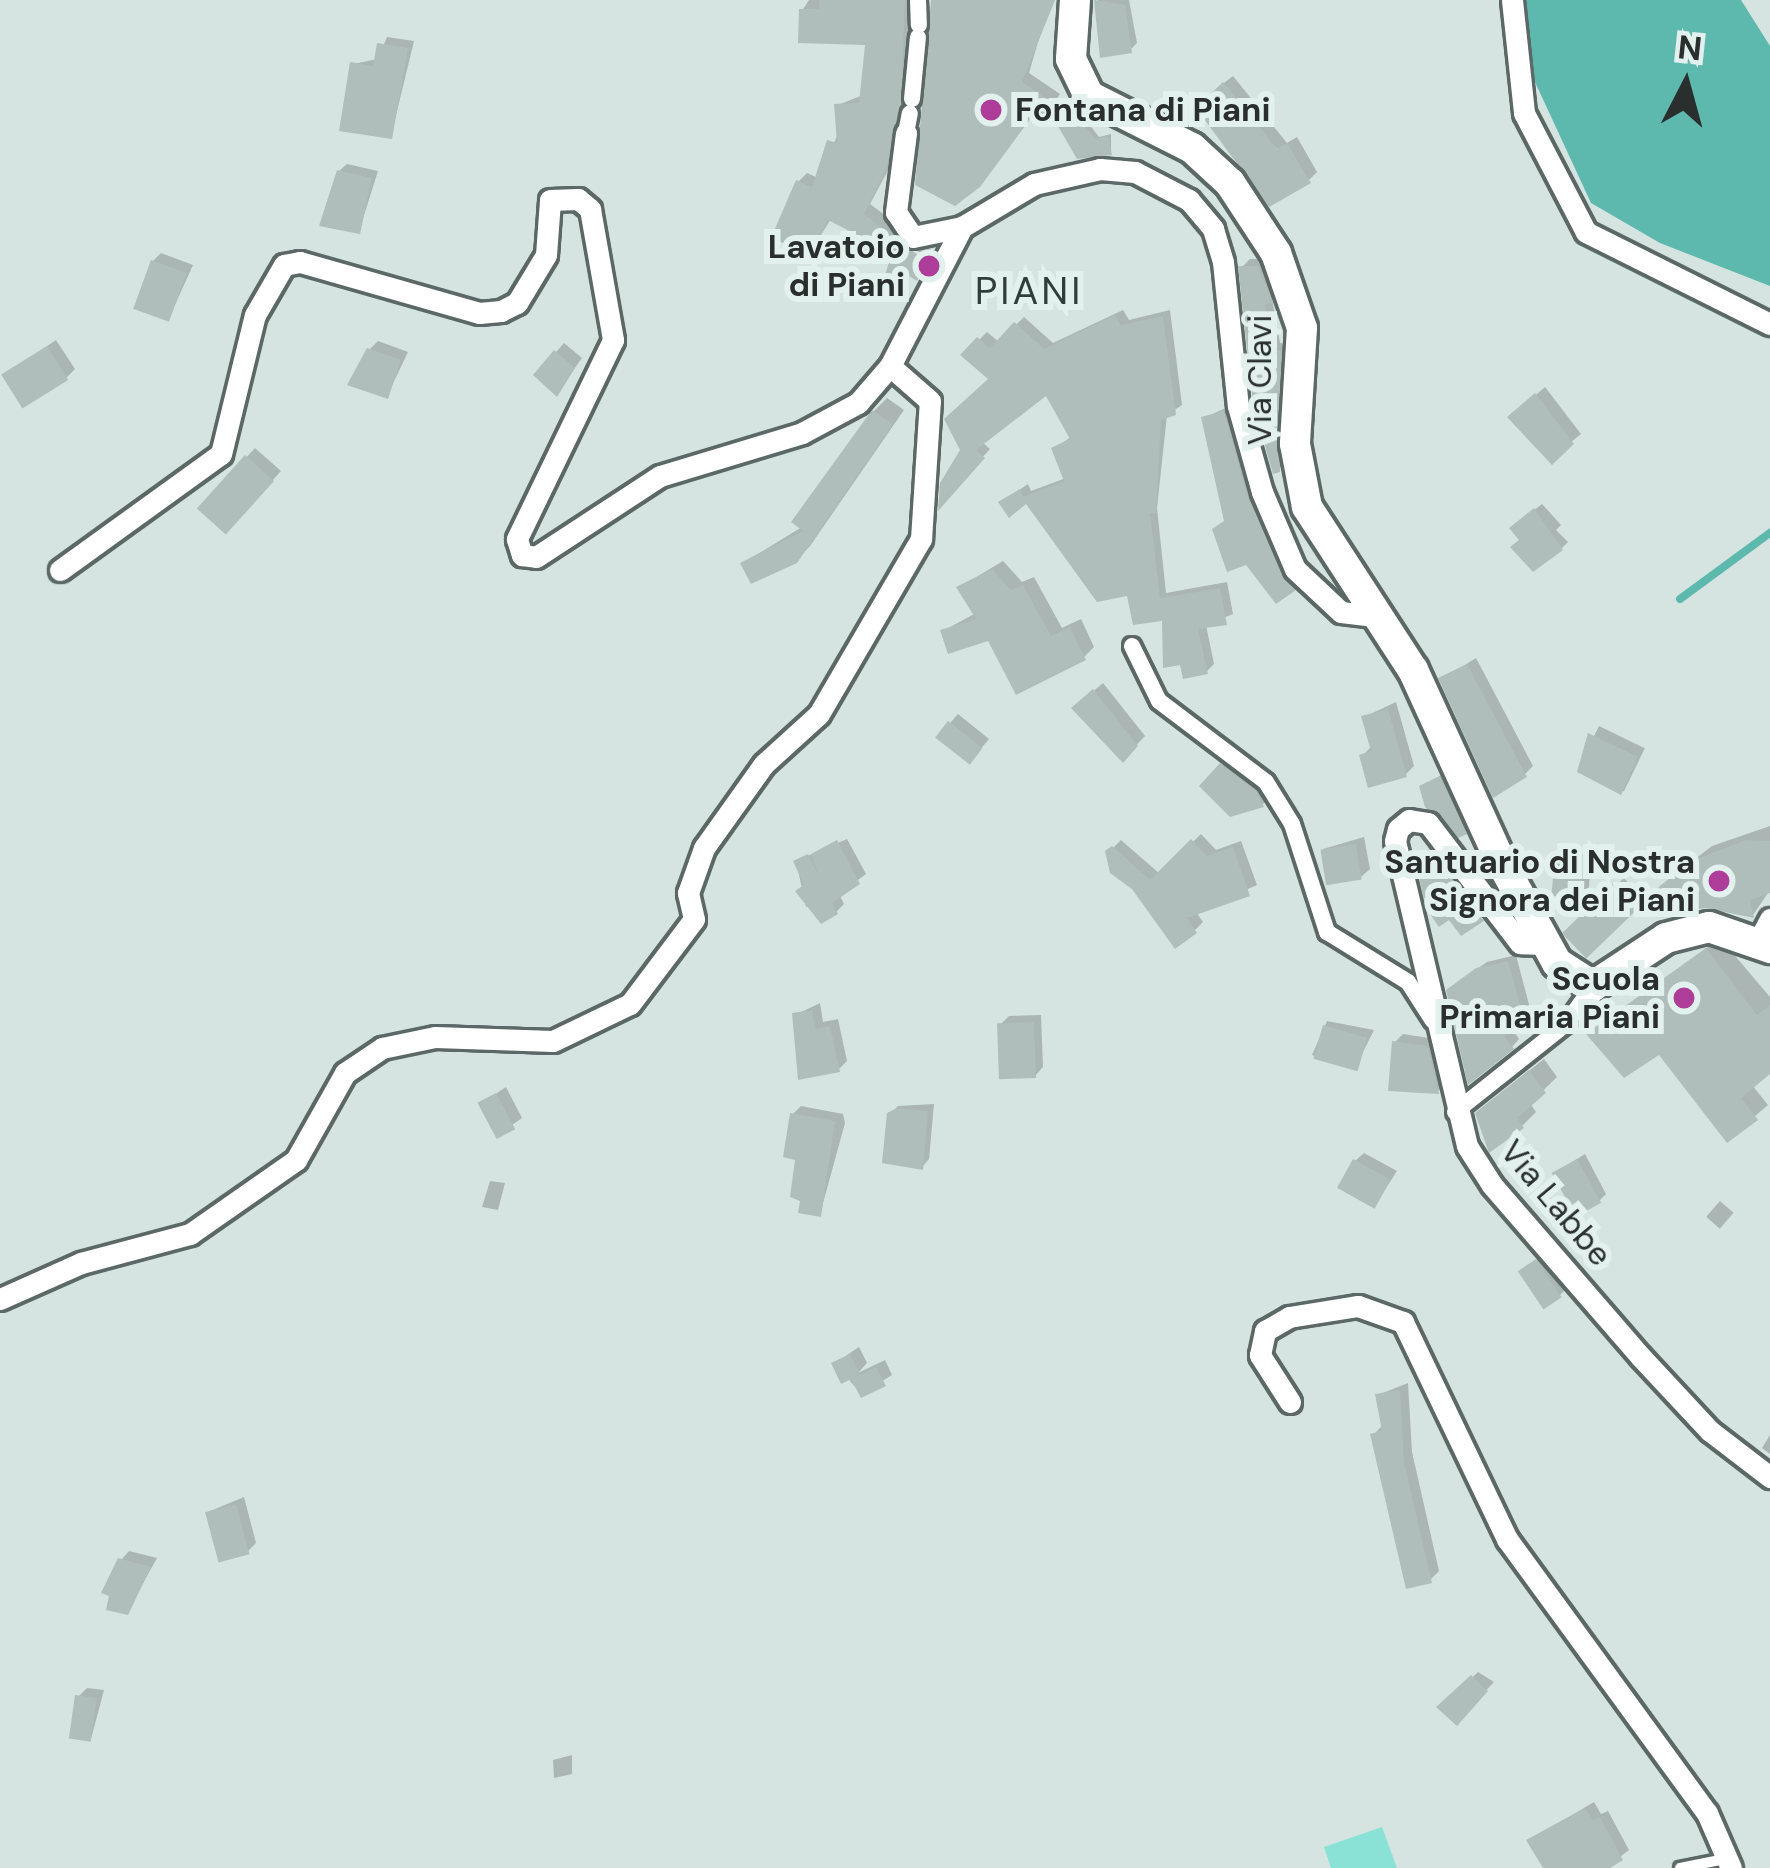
<!DOCTYPE html>
<style>
body{margin:0}
#map{position:relative;width:1770px;height:1868px;overflow:hidden;background:#d5e3e1;font-family:"DM Sans",sans-serif}
div>[style]{position:absolute}
.green>*{inset:0;background:#8ae2d7}
.water>*{inset:0;background:#5db8ae}
.shadow>*{inset:0;background:#0003;transform-origin:0 0}
.stream>*{height:8px;margin:-4px;padding:0 4px;transform-origin:4px;border-radius:4px;background:#5db8ae}
.building>*{inset:0;background:#afbdbb;transform-origin:0 0}
.roads{filter:drop-shadow(3px 0 #5b6866) drop-shadow(-3px 0 #5b6866) drop-shadow(0 3px #5b6866) drop-shadow(0 -3px #5b6866)}
.service>*{height:10px;margin:-5px;padding:0 5px;transform-origin:5px;border-radius:5px;background:#fff}
.pedestrian>*{height:16px;margin:-8px;padding:0 8px;transform-origin:8px;border-radius:8px;background:#fff}
.minor>*{height:21px;margin:-10.5px;padding:0 10.5px;transform-origin:10.5px;border-radius:10.5px;background:#fff}
.secondary>*{height:30px;margin:-15px;padding:0 15px;transform-origin:15px;border-radius:15px;background:#fff}
.dots>*{width:33px;height:33px;translate:-50% -50%;box-sizing:border-box;border:6px solid #e2f0ee;border-radius:50%}
span{translate:-50% -50%;white-space:nowrap;text-align:center;line-height:1.15;-webkit-text-stroke:12px #e2f0ee;paint-order:stroke}
.poi-label{font-size:33px;color:#2a2f2e;font-weight:700}
.left{translate:0 -50%;text-align:left}
.right{translate:-100% -50%;text-align:right}
.street-label{font-size:33px;color:#2a2f2e}
.quarter-label{font-size:39px;color:#313d3b;letter-spacing:3px}
.north{position:absolute;left:1626px;top:24px;width:120px;height:120px;-webkit-text-stroke:9px #e2f0ee;paint-order:stroke;rotate:6deg;font-size:33px;font-weight:700;line-height:48px;text-align:center;color:#2a2f2e}
.north::after{content:'';display:block;margin:auto;width:42px;height:54px;background:#2a2f2e;clip-path:polygon(50% 0,100% 100%,50% 72%,0 100%)}
</style>
<div id="map">
<div class="green">
<i style="clip-path:polygon(1382px 1827px,1397px 1868px,1331px 1868px,1324px 1847px)"></i>
</div>
<div class="water">
<i style="clip-path:polygon(1525px 0,1741px 0,1770px 46px,1770px 286px,1660px 243px,1591px 203px,1535px 82px)"></i>
</div>
<div class="shadow">
<i style="clip-path:polygon(809px 0,913px 0,908px 94px,894px 159px,870px 204px,934px 252px,930px 260px,899px 237px,927px 266px,917px 277px,896px 252px,831px 219px,811px 251px,798px 182px,807px 173px,818px 178px,839px 132px,838px 105px,863px 95px,868px 42px,802px 11px)"></i>
<i style="clip-path:polygon(934px 0,1049px 4px,1029px 73px,1060px 94px,1048px 111px)"></i>
<i style="clip-path:polygon(1098px 0,1129px 0,1137px 43px,1130px 50px,1103px 54px)"></i>
<i style="clip-path:polygon(387px 37px,414px 41px,391px 136px,353px 64px,378px 59px)"></i>
<i style="clip-path:polygon(1233px 76px,1287px 143px,1297px 137px,1317px 172px,1309px 180px,1216px 89px)"></i>
<i style="clip-path:polygon(1076px 107px,1099px 137px,1111px 134px,1111px 152px,1059px 121px)"></i>
<i style="clip-path:polygon(347px 164px,378px 171px,359px 231px,339px 171px)"></i>
<i style="clip-path:polygon(161px 253px,193px 265px,169px 318px,153px 261px)"></i>
<i style="clip-path:polygon(1250px 259px,1266px 259px,1279px 292px,1272px 299px,1280px 343px,1288px 344px,1287px 460px,1279px 469px,1242px 267px)"></i>
<i style="clip-path:polygon(1123px 310px,1129px 320px,1170px 310px,1182px 405px,1167px 415px,1157px 508px,1166px 593px,1227px 582px,1233px 614px,1206px 625px,1214px 664px,1207px 671px,1165px 617px,1027px 499px,1002px 502px,1028px 484px,1031px 491px,1066px 478px,1054px 449px,1072px 436px,1047px 391px,982px 442px,990px 449px,941px 503px,992px 378px,964px 355px,987px 332px,999px 342px,1024px 317px,1053px 343px)"></i>
<i style="clip-path:polygon(56px 340px,75px 369px,66px 378px,15px 368px)"></i>
<i style="clip-path:polygon(378px 341px,408px 352px,387px 396px,369px 350px)"></i>
<i style="clip-path:polygon(564px 343px,582px 358px,557px 393px,556px 352px)"></i>
<i style="clip-path:polygon(1545px 387px,1581px 434px,1549px 460px,1520px 409px)"></i>
<i style="clip-path:polygon(887px 398px,904px 410px,810px 546px,795px 561px,743px 563px,802px 527px,866px 419px)"></i>
<i style="clip-path:polygon(1232px 405px,1302px 579px,1294px 588px,1227px 520px,1204px 418px)"></i>
<i style="clip-path:polygon(255px 448px,281px 471px,234px 523px,200px 508px)"></i>
<i style="clip-path:polygon(1542px 504px,1561px 525px,1556px 530px,1568px 542px,1562px 548px,1522px 540px,1519px 522px)"></i>
<i style="clip-path:polygon(1003px 561px,1022px 582px,1034px 577px,1062px 628px,1081px 619px,1094px 647px,1084px 657px,943px 631px,976px 613px,960px 587px)"></i>
<i style="clip-path:polygon(1476px 658px,1533px 766px,1525px 774px,1442px 679px)"></i>
<i style="clip-path:polygon(1103px 683px,1145px 736px,1123px 759px,1083px 700px)"></i>
<i style="clip-path:polygon(1396px 702px,1414px 766px,1406px 774px,1362px 756px,1372px 746px,1364px 717px)"></i>
<i style="clip-path:polygon(958px 714px,989px 739px,978px 752px,950px 723px)"></i>
<i style="left:1599px;top:726px;width:51px;height:48px;rotate:26deg"></i>
<i style="clip-path:polygon(1230px 757px,1270px 796px,1263px 804px,1203px 786px)"></i>
<i style="clip-path:polygon(1449px 770px,1473px 823px,1465px 831px,1423px 787px)"></i>
<i style="clip-path:polygon(1770px 826px,1770px 890px,1753px 915px,1660px 886px,1712px 846px)"></i>
<i style="clip-path:polygon(1201px 834px,1216px 850px,1241px 841px,1257px 885px,1196px 912px,1203px 922px,1195px 930px,1109px 852px,1121px 840px,1160px 874px)"></i>
<i style="clip-path:polygon(1364px 837px,1370px 869px,1361px 877px,1323px 849px)"></i>
<i style="clip-path:polygon(1444px 837px,1496px 905px,1461px 932px,1418px 860px)"></i>
<i style="clip-path:polygon(847px 839px,866px 874px,839px 894px,844px 904px,836px 912px,814px 902px,806px 907px,796px 861px)"></i>
<i style="clip-path:polygon(1566px 853px,1591px 855px,1589px 887px,1581px 895px,1558px 861px)"></i>
<i style="left:1624px;top:878px;width:28px;height:81px;rotate:48deg"></i>
<i style="clip-path:polygon(1720px 938px,1770px 997px,1770px 1070px,1752px 1085px,1768px 1105px,1728px 1139px,1659px 1051px,1590px 1034px)"></i>
<i style="clip-path:polygon(1516px 955px,1532px 1016px,1512px 1029px,1519px 1039px,1512px 1047px,1457px 983px,1487px 962px)"></i>
<i style="clip-path:polygon(820px 1003px,823px 1022px,838px 1019px,847px 1061px,838px 1070px,795px 1015px)"></i>
<i style="clip-path:polygon(1041px 1015px,1043px 1067px,1035px 1076px,1000px 1025px,1009px 1016px)"></i>
<i style="clip-path:polygon(1327px 1021px,1374px 1030px,1355px 1068px,1312px 1055px)"></i>
<i style="clip-path:polygon(1403px 1034px,1435px 1039px,1446px 1084px,1438px 1091px,1395px 1042px)"></i>
<i style="clip-path:polygon(1544px 1059px,1557px 1077px,1530px 1103px,1536px 1112px,1522px 1126px,1492px 1100px)"></i>
<i style="clip-path:polygon(506px 1087px,522px 1118px,498px 1135px,491px 1097px)"></i>
<i style="clip-path:polygon(934px 1104px,929px 1159px,922px 1167px,890px 1114px,898px 1106px)"></i>
<i style="clip-path:polygon(801px 1106px,843px 1114px,845px 1123px,820px 1214px,799px 1158px,793px 1114px)"></i>
<i style="clip-path:polygon(1364px 1153px,1397px 1171px,1375px 1205px,1355px 1161px)"></i>
<i style="clip-path:polygon(1585px 1154px,1606px 1194px,1599px 1201px,1563px 1168px)"></i>
<i style="clip-path:polygon(490px 1181px,505px 1183px,498px 1210px,482px 1207px)"></i>
<i style="left:1720px;top:1201px;width:18px;height:21px;rotate:41deg"></i>
<i style="clip-path:polygon(1546px 1253px,1568px 1287px,1560px 1295px,1521px 1271px)"></i>
<i style="clip-path:polygon(859px 1347px,867px 1363px,858px 1373px,885px 1360px,892px 1375px,861px 1394px,835px 1363px)"></i>
<i style="clip-path:polygon(1408px 1383px,1412px 1452px,1439px 1571px,1430px 1580px,1373px 1435px,1382px 1426px,1378px 1395px)"></i>
<i style="clip-path:polygon(1770px 1435px,1770px 1454px,1762px 1448px)"></i>
<i style="clip-path:polygon(244px 1497px,256px 1543px,247px 1552px,208px 1512px)"></i>
<i style="clip-path:polygon(129px 1551px,157px 1558px,127px 1612px,121px 1560px)"></i>
<i style="clip-path:polygon(1478px 1672px,1494px 1682px,1456px 1722px,1441px 1707px)"></i>
<i style="clip-path:polygon(87px 1688px,104px 1690px,91px 1739px,78px 1697px)"></i>
<i style="clip-path:polygon(572px 1755px,572px 1774px,554px 1778px,553px 1760px)"></i>
<i style="clip-path:polygon(1594px 1802px,1601px 1814px,1608px 1811px,1629px 1850px,1605px 1868px,1545px 1868px,1530px 1840px)"></i>
</div>
<div class="stream">
<i style="left:1680px;top:599px;width:112px;rotate:-36.3deg"></i>
</div>
<div class="building">
<i style="clip-path:polygon(819px 0,905px 0,901px 105px,886px 170px,864px 214px,927px 262px,917px 281px,909px 276px,894px 289px,885px 275px,892px 253px,828px 220px,811px 255px,771px 238px,796px 180px,812px 187px,827px 140px,837px 143px,834px 104px,859px 103px,865px 45px,798px 43px,799px 9px,819px 9px)"></i>
<i style="clip-path:polygon(931px 0,1055px 0,1022px 82px,1054px 104px,1040px 124px,1031px 118px,980px 187px,955px 206px,915px 185px)"></i>
<i style="clip-path:polygon(1094px 0,1125px 5px,1132px 53px,1100px 58px)"></i>
<i style="clip-path:polygon(377px 43px,408px 48px,392px 139px,339px 131px,350px 62px,373px 66px)"></i>
<i style="clip-path:polygon(1223px 82px,1277px 149px,1287px 143px,1311px 183px,1269px 207px,1196px 108px)"></i>
<i style="clip-path:polygon(1071px 108px,1095px 139px,1108px 136px,1112px 155px,1077px 159px,1055px 121px)"></i>
<i style="clip-path:polygon(337px 170px,372px 178px,360px 234px,319px 226px)"></i>
<i style="left:151px;top:260px;width:38px;height:52px;rotate:20deg"></i>
<i style="clip-path:polygon(1238px 266px,1258px 266px,1273px 303px,1265px 305px,1273px 350px,1281px 351px,1280px 472px,1273px 474px,1253px 403px)"></i>
<i style="clip-path:polygon(1115px 315px,1121px 325px,1163px 316px,1176px 415px,1161px 420px,1156px 513px,1150px 513px,1160px 598px,1220px 588px,1227px 625px,1198px 629px,1208px 674px,1183px 679px,1180px 665px,1163px 668px,1162px 621px,1133px 625px,1127px 596px,1097px 602px,1026px 504px,1009px 518px,998px 502px,1020px 489px,1023px 497px,1064px 481px,1051px 448px,1070px 439px,1046px 396px,976px 450px,985px 458px,938px 511px,940px 483px,960px 450px,944px 419px,988px 379px,960px 355px,977px 337px,990px 348px,1014px 322px,1044px 349px)"></i>
<i style="left:47px;top:346px;width:40px;height:54px;rotate:58deg"></i>
<i style="clip-path:polygon(367px 348px,401px 360px,388px 399px,347px 385px)"></i>
<i style="clip-path:polygon(554px 350px,575px 368px,557px 397px,533px 375px)"></i>
<i style="clip-path:polygon(1535px 393px,1574px 444px,1552px 465px,1507px 417px)"></i>
<i style="clip-path:polygon(872px 410px,893px 424px,797px 563px,751px 584px,740px 563px,803px 531px,791px 522px)"></i>
<i style="clip-path:polygon(1224px 411px,1248px 498px,1296px 590px,1276px 604px,1246px 565px,1227px 572px,1212px 529px,1224px 521px,1201px 417px)"></i>
<i style="left:245px;top:455px;width:39px;height:72px;rotate:42deg"></i>
<i style="clip-path:polygon(1534px 508px,1563px 550px,1533px 572px,1510px 547px,1519px 540px,1509px 528px)"></i>
<i style="clip-path:polygon(992px 569px,1011px 590px,1023px 585px,1051px 636px,1070px 627px,1086px 660px,1016px 695px,988px 641px,948px 654px,940px 630px,976px 619px,956px 587px)"></i>
<i style="clip-path:polygon(1467px 664px,1527px 777px,1493px 798px,1438px 678px)"></i>
<i style="clip-path:polygon(1093px 689px,1138px 746px,1123px 763px,1071px 708px)"></i>
<i style="clip-path:polygon(1388px 709px,1407px 777px,1368px 788px,1359px 755px,1371px 751px,1361px 716px)"></i>
<i style="left:948px;top:721px;width:44px;height:21px;rotate:38deg"></i>
<i style="clip-path:polygon(1588px 733px,1638px 757px,1621px 795px,1577px 772px)"></i>
<i style="clip-path:polygon(1220px 763px,1256px 791px,1264px 807px,1230px 817px,1199px 786px)"></i>
<i style="clip-path:polygon(1440px 776px,1467px 834px,1458px 838px,1425px 807px,1419px 786px)"></i>
<i style="clip-path:polygon(1191px 839px,1207px 856px,1233px 847px,1250px 896px,1187px 918px,1197px 933px,1175px 949px,1132px 889px,1110px 873px,1105px 851px,1112px 846px,1150px 880px)"></i>
<i style="clip-path:polygon(837px 840px,860px 884px,832px 903px,838px 914px,821px 924px,795px 891px,804px 885px,793px 861px,808px 854px,818px 874px,811px 854px)"></i>
<i style="clip-path:polygon(1746px 840px,1770px 841px,1770px 893px,1750px 900px,1754px 918px,1705px 908px,1661px 916px,1642px 900px,1694px 860px)"></i>
<i style="left:1356px;top:844px;width:36px;height:36px;rotate:81deg"></i>
<i style="clip-path:polygon(1429px 849px,1484px 921px,1461px 936px,1449px 920px,1439px 927px,1426px 908px,1415px 859px)"></i>
<i style="left:1555px;top:860px;width:29px;height:36px;rotate:6deg"></i>
<i style="left:1613px;top:884px;width:35px;height:71px;rotate:46deg"></i>
<i style="clip-path:polygon(1706px 948px,1757px 1015px,1770px 1005px,1770px 1074px,1741px 1098px,1758px 1120px,1727px 1143px,1659px 1055px,1624px 1078px,1586px 1034px)"></i>
<i style="clip-path:polygon(1508px 961px,1526px 1026px,1504px 1036px,1514px 1049px,1468px 1085px,1446px 990px,1476px 968px)"></i>
<i style="clip-path:polygon(812px 1010px,815px 1029px,830px 1026px,840px 1072px,798px 1080px,792px 1013px)"></i>
<i style="left:1034px;top:1022px;width:56px;height:37px;rotate:88deg"></i>
<i style="left:1323px;top:1025px;width:46px;height:35px;rotate:16deg"></i>
<i style="clip-path:polygon(1392px 1041px,1428px 1046px,1439px 1094px,1388px 1091px)"></i>
<i style="clip-path:polygon(1529px 1070px,1546px 1093px,1517px 1118px,1524px 1128px,1489px 1153px,1475px 1113px)"></i>
<i style="left:496px;top:1093px;width:41px;height:21px;rotate:62deg"></i>
<i style="clip-path:polygon(897px 1108px,928px 1111px,923px 1170px,882px 1163px,887px 1113px)"></i>
<i style="clip-path:polygon(790px 1113px,835px 1121px,821px 1217px,798px 1213px,800px 1201px,790px 1197px,795px 1160px,783px 1157px)"></i>
<i style="left:1353px;top:1159px;width:43px;height:33px;rotate:29deg"></i>
<i style="left:1577px;top:1159px;width:50px;height:29px;rotate:61deg"></i>
<i style="left:1536px;top:1259px;width:46px;height:22px;rotate:56deg"></i>
<i style="clip-path:polygon(850px 1354px,860px 1374px,853px 1378px,876px 1367px,886px 1386px,861px 1398px,851px 1379px,841px 1384px,831px 1363px)"></i>
<i style="clip-path:polygon(1400px 1390px,1404px 1462px,1432px 1583px,1406px 1589px,1370px 1434px,1382px 1431px,1375px 1394px)"></i>
<i style="left:236px;top:1504px;width:52px;height:32px;rotate:75deg"></i>
<i style="clip-path:polygon(118px 1558px,151px 1567px,128px 1615px,106px 1610px,109px 1596px,101px 1593px)"></i>
<i style="clip-path:polygon(1471px 1675px,1488px 1691px,1457px 1726px,1436px 1707px)"></i>
<i style="left:75px;top:1695px;width:22px;height:44px;rotate:8deg"></i>
<i style="clip-path:polygon(1585px 1808px,1593px 1820px,1600px 1817px,1623px 1860px,1610px 1868px,1543px 1868px,1526px 1840px)"></i>
</div>
<div class="roads">
<div class="service">
<i style="left:1680px;top:1868px;width:46px;rotate:-11.3deg"></i>
</div>
<div class="pedestrian">
<i style="left:918px;top:0;width:25px;rotate:88deg"></i>
<i style="left:912px;top:99px;width:62px;rotate:-84.5deg"></i>
<i style="left:906px;top:133px;width:20px;rotate:-79deg"></i>
<i style="left:1132px;top:646px;width:61px;rotate:63.9deg"></i>
<i style="left:1159px;top:701px;width:134px;rotate:37.1deg"></i>
<i style="left:1266px;top:782px;width:49px;rotate:58.2deg"></i>
<i style="left:1292px;top:824px;width:114px;rotate:72deg"></i>
<i style="left:1327px;top:932px;width:95px;rotate:31.7deg"></i>
<i style="left:1408px;top:982px;width:46px;rotate:57.3deg"></i>
<i style="left:1455px;top:1112px;width:142px;rotate:-38.4deg"></i>
<i style="left:1566px;top:1024px;width:47px;rotate:-54.6deg"></i>
</div>
<div class="minor">
<i style="left:1512px;top:0;width:114px;rotate:83.9deg"></i>
<i style="left:1524px;top:113px;width:134px;rotate:62.5deg"></i>
<i style="left:1586px;top:232px;width:206px;rotate:26.6deg"></i>
<i style="left:906px;top:133px;width:80px;rotate:97.2deg"></i>
<i style="left:896px;top:212px;width:30px;rotate:56deg"></i>
<i style="left:913px;top:237px;width:50px;rotate:-11.5deg"></i>
<i style="left:962px;top:227px;width:84px;rotate:-30.8deg"></i>
<i style="left:1034px;top:184px;width:68px;rotate:-12.8deg"></i>
<i style="left:1100px;top:169px;width:35px;rotate:5deg"></i>
<i style="left:1135px;top:172px;width:61px;rotate:27.4deg"></i>
<i style="left:1189px;top:200px;width:38px;rotate:50deg"></i>
<i style="left:1213px;top:229px;width:34px;rotate:73deg"></i>
<i style="left:1223px;top:262px;width:145px;rotate:84.1deg"></i>
<i style="left:1238px;top:406px;width:89px;rotate:74.4deg"></i>
<i style="left:1262px;top:492px;width:84px;rotate:66.8deg"></i>
<i style="left:1295px;top:569px;width:63px;rotate:43.1deg"></i>
<i style="left:1341px;top:612px;width:38px;rotate:7deg"></i>
<i style="left:60px;top:570px;width:198px;rotate:-35.8deg"></i>
<i style="left:221px;top:454px;width:143px;rotate:-76.3deg"></i>
<i style="left:255px;top:315px;width:58px;rotate:-59.9deg"></i>
<i style="left:284px;top:265px;width:16px;rotate:-11deg"></i>
<i style="left:300px;top:262px;width:186px;rotate:15.9deg"></i>
<i style="left:479px;top:313px;width:22px;rotate:-5deg"></i>
<i style="left:501px;top:311px;width:18px;rotate:-27deg"></i>
<i style="left:517px;top:303px;width:56px;rotate:-58.9deg"></i>
<i style="left:546px;top:255px;width:55px;rotate:-85.8deg"></i>
<i style="left:550px;top:200px;width:28px;rotate:-2deg"></i>
<i style="left:578px;top:199px;width:16px;rotate:40deg"></i>
<i style="left:590px;top:209px;width:133px;rotate:80deg"></i>
<i style="left:613px;top:340px;width:221px;rotate:115.8deg"></i>
<i style="left:517px;top:539px;width:17px;rotate:73deg"></i>
<i style="left:522px;top:555px;width:14px;rotate:8deg"></i>
<i style="left:536px;top:557px;width:148px;rotate:-33.2deg"></i>
<i style="left:660px;top:476px;width:148px;rotate:-16.8deg"></i>
<i style="left:802px;top:433px;width:64px;rotate:-28.2deg"></i>
<i style="left:858px;top:403px;width:49px;rotate:-49.1deg"></i>
<i style="left:890px;top:366px;width:157px;rotate:-62.6deg"></i>
<i style="left:1759px;top:940px;width:24px;rotate:-62deg"></i>
<i style="left:1544px;top:944px;width:24px;rotate:-178deg"></i>
<i style="left:1520px;top:943px;width:151px;rotate:-127.5deg"></i>
<i style="left:1428px;top:823px;width:19px;rotate:-171deg"></i>
<i style="left:1409px;top:820px;width:14px;rotate:141deg"></i>
<i style="left:1398px;top:829px;width:12px;rotate:104deg"></i>
<i style="left:1395px;top:841px;width:313px;rotate:76.7deg"></i>
<i style="left:1467px;top:1146px;width:46px;rotate:57.3deg"></i>
<i style="left:1492px;top:1185px;width:226px;rotate:49.1deg"></i>
<i style="left:1640px;top:1356px;width:103px;rotate:47deg"></i>
<i style="left:1710px;top:1431px;width:76px;rotate:37.5deg"></i>
<i style="left:0;top:1299px;width:89px;rotate:-24deg"></i>
<i style="left:81px;top:1263px;width:113px;rotate:-14.9deg"></i>
<i style="left:190px;top:1234px;width:129px;rotate:-34.9deg"></i>
<i style="left:296px;top:1160px;width:100px;rotate:-60.6deg"></i>
<i style="left:345px;top:1073px;width:45px;rotate:-34deg"></i>
<i style="left:382px;top:1048px;width:54px;rotate:-11.7deg"></i>
<i style="left:435px;top:1037px;width:118px;rotate:1.9deg"></i>
<i style="left:553px;top:1041px;width:85px;rotate:-25.7deg"></i>
<i style="left:630px;top:1004px;width:106px;rotate:-53deg"></i>
<i style="left:694px;top:919px;width:27px;rotate:-103deg"></i>
<i style="left:688px;top:893px;width:48px;rotate:-70.4deg"></i>
<i style="left:704px;top:848px;width:103px;rotate:-54.5deg"></i>
<i style="left:764px;top:764px;width:74px;rotate:-42.3deg"></i>
<i style="left:819px;top:714px;width:203px;rotate:-59.8deg"></i>
<i style="left:921px;top:539px;width:138px;rotate:-86.3deg"></i>
<i style="left:930px;top:401px;width:53px;rotate:-138.8deg"></i>
<i style="left:1290px;top:1402px;width:56px;rotate:-122.6deg"></i>
<i style="left:1260px;top:1355px;width:25px;rotate:-78deg"></i>
<i style="left:1265px;top:1331px;width:28px;rotate:-30deg"></i>
<i style="left:1289px;top:1317px;width:70px;rotate:-9.1deg"></i>
<i style="left:1358px;top:1306px;width:48px;rotate:19.6deg"></i>
<i style="left:1403px;top:1322px;width:241px;rotate:64.4deg"></i>
<i style="left:1507px;top:1539px;width:339px;rotate:53.9deg"></i>
<i style="left:1707px;top:1813px;width:60px;rotate:66.4deg"></i>
</div>
<div class="secondary">
<i style="left:1075px;top:0;width:59px;rotate:93.9deg"></i>
<i style="left:1071px;top:59px;width:41px;rotate:64.1deg"></i>
<i style="left:1089px;top:96px;width:115px;rotate:26.8deg"></i>
<i style="left:1192px;top:148px;width:52px;rotate:42.6deg"></i>
<i style="left:1230px;top:183px;width:84px;rotate:56.7deg"></i>
<i style="left:1276px;top:253px;width:79px;rotate:70.9deg"></i>
<i style="left:1302px;top:328px;width:116px;rotate:93.5deg"></i>
<i style="left:1295px;top:444px;width:64px;rotate:79.2deg"></i>
<i style="left:1307px;top:507px;width:194px;rotate:57deg"></i>
<i style="left:1413px;top:670px;width:211px;rotate:65.4deg"></i>
<i style="left:1501px;top:862px;width:115px;rotate:61deg"></i>
<i style="left:1557px;top:963px;width:43px;rotate:32.6deg"></i>
<i style="left:1593px;top:986px;width:87px;rotate:-33.3deg"></i>
<i style="left:1666px;top:938px;width:44px;rotate:-14.3deg"></i>
<i style="left:1709px;top:927px;width:65px;rotate:19deg"></i>
</div>
</div>
<div class="dots">
<i style="left:991px;top:110px;background:#ad3d99"></i>
<i style="left:929px;top:266px;background:#ad3d99"></i>
<i style="left:1719px;top:881px;background:#ad3d99"></i>
<i style="left:1684px;top:998px;background:#ad3d99"></i>
</div>
<div class="poi-label">
<span class="left" style="left:1015px;top:110px">Fontana di Piani</span>
<span class="right" style="left:905px;top:266px">Lavatoio<br>di Piani</span>
<span class="right" style="left:1695px;top:881px">Santuario di Nostra<br>Signora dei Piani</span>
<span class="right" style="left:1660px;top:998px">Scuola<br>Primaria Piani</span>
</div>
<div class="street-label">
<span style="left:1260px;top:380px;rotate:-90deg">Via Clavi</span>
<span style="left:1556px;top:1203px;rotate:50deg">Via Labbe</span>
</div>
<div class="quarter-label">
<span style="left:1029px;top:291px">PIANI</span>
</div>
<div class="north">N</div>
</div>
